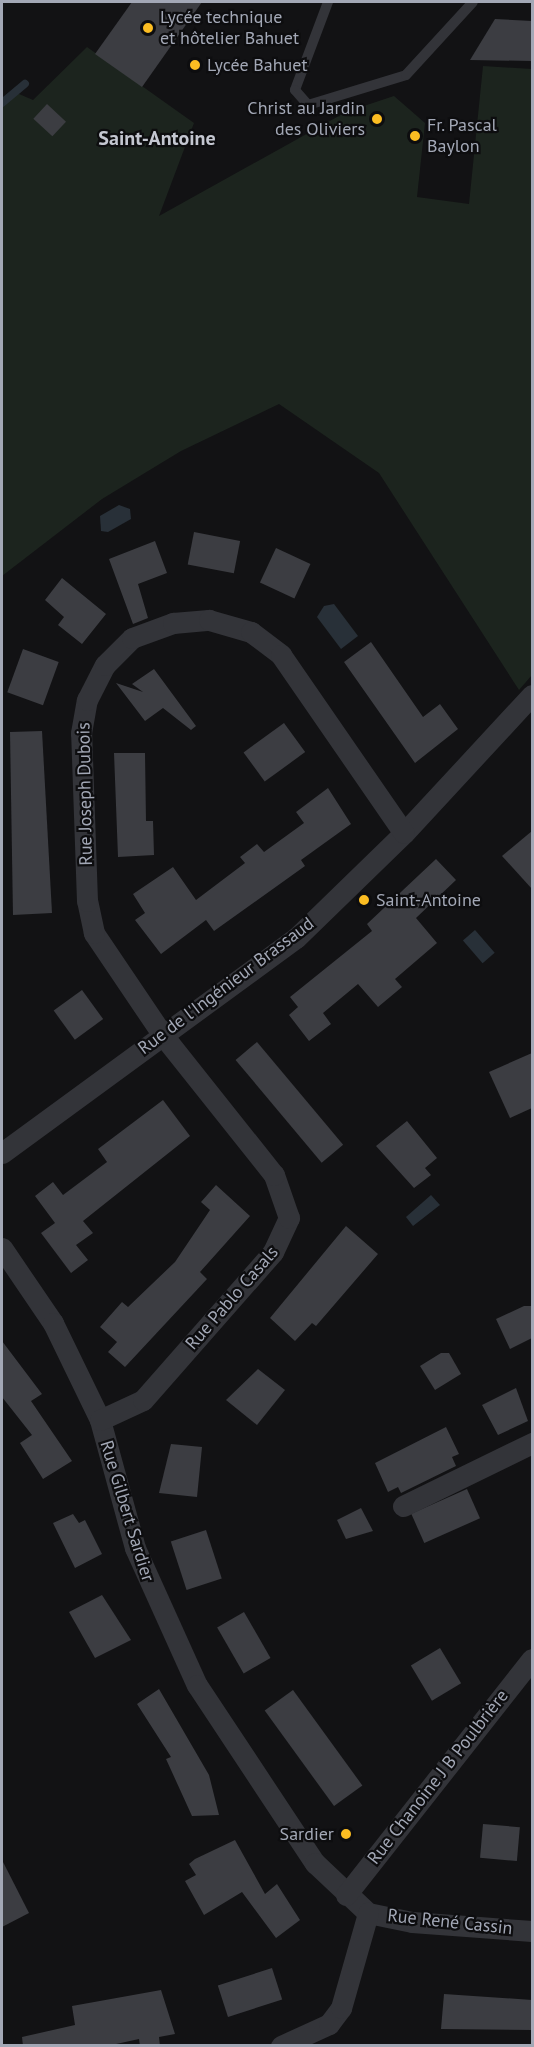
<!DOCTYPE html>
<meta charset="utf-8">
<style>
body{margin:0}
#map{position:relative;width:534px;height:2047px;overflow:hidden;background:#121214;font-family:"PT Sans",sans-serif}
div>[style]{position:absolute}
.green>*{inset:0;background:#1c241e}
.water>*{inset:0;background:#283038;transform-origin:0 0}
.stream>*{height:8px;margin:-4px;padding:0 4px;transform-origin:4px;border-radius:4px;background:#283038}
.building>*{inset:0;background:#3c3d42;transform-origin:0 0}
.lane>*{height:10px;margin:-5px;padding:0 5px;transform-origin:5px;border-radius:5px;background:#333439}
.street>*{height:21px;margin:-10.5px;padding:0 10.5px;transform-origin:10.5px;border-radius:10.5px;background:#333439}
.dots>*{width:16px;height:16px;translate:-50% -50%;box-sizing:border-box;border:3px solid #0d0d0f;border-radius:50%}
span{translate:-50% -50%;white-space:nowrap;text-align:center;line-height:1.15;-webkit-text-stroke:4.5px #0d0d0f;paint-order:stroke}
.poi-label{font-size:18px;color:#a3a8b6}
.left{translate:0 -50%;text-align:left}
.right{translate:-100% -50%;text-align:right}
.street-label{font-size:18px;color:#a3a8b6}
.neighbourhood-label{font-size:20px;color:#c4c7d1;font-weight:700}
.frame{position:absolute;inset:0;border:3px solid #a3a8b6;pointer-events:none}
</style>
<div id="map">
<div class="green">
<i style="clip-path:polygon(87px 47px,194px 123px,159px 216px,346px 112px,394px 96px,425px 123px,417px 197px,469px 204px,483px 66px,532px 69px,532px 675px,519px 690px,379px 473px,279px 404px,181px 451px,102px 499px,2px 576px,2px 99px,12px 91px,33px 100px)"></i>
</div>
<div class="water">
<i style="clip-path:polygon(119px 505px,130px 509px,131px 519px,108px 532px,101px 531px,100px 516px)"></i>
<i style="clip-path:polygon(334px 604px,358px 636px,341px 649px,317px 617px,324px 606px)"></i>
<i style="left:475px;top:930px;width:30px;height:16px;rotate:49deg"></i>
<i style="clip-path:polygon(431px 1195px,440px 1205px,413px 1226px,406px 1217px)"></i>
</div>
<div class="stream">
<i style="left:2px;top:103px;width:30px;rotate:-40deg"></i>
</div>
<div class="building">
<i style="clip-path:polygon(132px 2px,202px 2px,142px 87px,95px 54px)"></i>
<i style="clip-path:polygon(495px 19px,532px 21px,532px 61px,470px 60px)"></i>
<i style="left:47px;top:104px;width:26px;height:20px;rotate:43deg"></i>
<i style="left:194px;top:532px;width:47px;height:33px;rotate:11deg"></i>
<i style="clip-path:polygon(155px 541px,167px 573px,138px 584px,148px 618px,133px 624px,109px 559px)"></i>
<i style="left:276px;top:548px;width:38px;height:38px;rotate:25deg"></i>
<i style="clip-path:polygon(62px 578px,106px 614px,82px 644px,58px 625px,64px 617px,45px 600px)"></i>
<i style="clip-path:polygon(371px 642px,423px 717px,440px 704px,458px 729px,415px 763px,344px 662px)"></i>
<i style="left:23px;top:649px;width:38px;height:46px;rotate:20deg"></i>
<i style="clip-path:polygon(154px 669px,196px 726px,191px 730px,163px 708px,145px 721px,116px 683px,143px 692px,132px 684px)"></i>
<i style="left:284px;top:723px;width:36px;height:50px;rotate:54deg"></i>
<i style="clip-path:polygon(42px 731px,52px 913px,13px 915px,10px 732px)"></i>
<i style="clip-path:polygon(114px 753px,145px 753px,146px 821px,153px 821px,154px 855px,118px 857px)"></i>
<i style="clip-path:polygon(328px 788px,351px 824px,301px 860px,305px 866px,214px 931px,206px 920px,161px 954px,135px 920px,145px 913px,133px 894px,173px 867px,196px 900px,245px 863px,240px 857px,257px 844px,264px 852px,304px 823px,296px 812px)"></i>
<i style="clip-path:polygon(532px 831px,532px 889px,502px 856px)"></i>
<i style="clip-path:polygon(436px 859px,456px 880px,416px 918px,437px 943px,395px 979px,402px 987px,378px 1007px,358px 984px,323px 1013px,331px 1024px,309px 1041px,289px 1015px,298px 1007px,290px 997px,372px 931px,367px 924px)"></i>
<i style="left:82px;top:990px;width:36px;height:35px;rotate:54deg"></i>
<i style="left:257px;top:1042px;width:134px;height:28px;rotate:50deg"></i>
<i style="clip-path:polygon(532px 1053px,532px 1108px,510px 1118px,489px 1072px)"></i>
<i style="clip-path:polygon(163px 1100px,190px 1136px,83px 1221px,93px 1233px,76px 1245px,88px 1260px,71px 1273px,41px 1233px,55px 1223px,35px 1196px,53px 1182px,63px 1195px,107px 1162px,98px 1149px)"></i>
<i style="clip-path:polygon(407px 1121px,437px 1158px,425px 1168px,431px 1175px,414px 1188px,376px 1146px)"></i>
<i style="clip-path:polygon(216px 1185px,250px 1216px,200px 1272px,207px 1279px,125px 1367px,108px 1352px,117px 1342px,100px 1327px,122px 1302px,128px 1307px,175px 1262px,210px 1210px,201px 1202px)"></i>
<i style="clip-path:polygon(346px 1226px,378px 1254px,316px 1326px,312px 1323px,295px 1341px,270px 1318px)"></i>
<i style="clip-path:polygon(524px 1306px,532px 1306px,532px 1338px,510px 1349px,496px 1319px)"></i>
<i style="clip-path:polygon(2px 1341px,42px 1394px,31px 1401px,72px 1461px,43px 1479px,20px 1443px,32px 1435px,2px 1397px)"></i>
<i style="clip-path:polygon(441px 1353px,449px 1353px,461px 1374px,435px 1390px,420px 1366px)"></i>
<i style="clip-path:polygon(258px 1369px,285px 1390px,257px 1425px,226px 1400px)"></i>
<i style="clip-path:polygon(516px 1388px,528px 1421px,498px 1435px,482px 1405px)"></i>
<i style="clip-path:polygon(446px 1427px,459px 1454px,452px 1457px,456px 1466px,401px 1493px,398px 1487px,388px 1492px,375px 1463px)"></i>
<i style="clip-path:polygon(171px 1444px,202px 1447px,197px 1497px,159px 1493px)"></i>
<i style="left:467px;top:1489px;width:32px;height:61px;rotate:66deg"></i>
<i style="clip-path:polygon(361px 1508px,373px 1531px,346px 1539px,337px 1520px)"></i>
<i style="clip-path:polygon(73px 1514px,79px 1523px,85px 1520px,102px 1554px,75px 1568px,53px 1523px)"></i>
<i style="left:206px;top:1530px;width:51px;height:37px;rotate:72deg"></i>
<i style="clip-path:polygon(102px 1595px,131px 1640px,95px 1658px,69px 1612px)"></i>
<i style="left:244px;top:1612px;width:53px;height:31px;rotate:60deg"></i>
<i style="left:440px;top:1648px;width:41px;height:34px;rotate:59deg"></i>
<i style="clip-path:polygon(159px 1689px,209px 1775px,219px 1815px,192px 1816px,166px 1759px,171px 1757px,137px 1704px)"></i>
<i style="left:293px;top:1690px;width:118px;height:35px;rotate:54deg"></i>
<i style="left:483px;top:1824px;width:37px;height:34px;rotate:5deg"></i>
<i style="clip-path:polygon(235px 1840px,265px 1894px,277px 1884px,300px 1920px,276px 1938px,242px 1892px,204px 1915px,185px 1881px,196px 1875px,189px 1864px,195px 1859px)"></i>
<i style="clip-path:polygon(2px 1860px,29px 1913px,2px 1927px)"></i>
<i style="left:272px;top:1968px;width:33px;height:57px;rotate:72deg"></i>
<i style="clip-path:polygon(161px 1990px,175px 2034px,159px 2037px,160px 2046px,140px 2046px,139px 2039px,107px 2046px,23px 2046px,22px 2037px,75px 2025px,72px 2006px)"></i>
<i style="clip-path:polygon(444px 1994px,532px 2000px,532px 2030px,441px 2029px)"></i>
</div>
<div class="lane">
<i style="left:328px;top:2px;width:94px;rotate:110.6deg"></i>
<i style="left:295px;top:90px;width:20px;rotate:49deg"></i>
<i style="left:308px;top:105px;width:102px;rotate:-17deg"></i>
<i style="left:406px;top:75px;width:99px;rotate:-47.5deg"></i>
</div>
<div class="street">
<i style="left:2px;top:1153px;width:364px;rotate:-36.2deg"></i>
<i style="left:296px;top:938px;width:151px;rotate:-44.2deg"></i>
<i style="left:404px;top:833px;width:188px;rotate:-47.2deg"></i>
<i style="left:2px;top:1248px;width:91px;rotate:55.8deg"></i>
<i style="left:53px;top:1323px;width:108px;rotate:64.1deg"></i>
<i style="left:100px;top:1420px;width:133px;rotate:74.7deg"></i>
<i style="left:135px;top:1548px;width:150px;rotate:65.7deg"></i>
<i style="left:197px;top:1685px;width:214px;rotate:56.5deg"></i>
<i style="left:315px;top:1863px;width:73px;rotate:43.3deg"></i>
<i style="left:368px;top:1913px;width:45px;rotate:11.6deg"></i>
<i style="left:412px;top:1922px;width:120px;rotate:4.3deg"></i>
<i style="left:100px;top:1420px;width:47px;rotate:-24.9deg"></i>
<i style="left:143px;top:1400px;width:197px;rotate:-48.7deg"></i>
<i style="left:273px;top:1252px;width:38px;rotate:-65deg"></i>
<i style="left:289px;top:1218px;width:46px;rotate:-109.2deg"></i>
<i style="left:274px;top:1175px;width:180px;rotate:-128.5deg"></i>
<i style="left:162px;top:1034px;width:122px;rotate:-124deg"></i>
<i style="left:94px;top:933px;width:33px;rotate:-102deg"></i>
<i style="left:87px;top:901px;width:168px;rotate:-92deg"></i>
<i style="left:81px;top:733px;width:34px;rotate:-80deg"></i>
<i style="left:87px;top:700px;width:39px;rotate:-63deg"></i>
<i style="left:105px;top:665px;width:38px;rotate:-45deg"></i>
<i style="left:132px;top:638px;width:44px;rotate:-20.1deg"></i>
<i style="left:173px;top:623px;width:36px;rotate:-5deg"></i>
<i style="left:209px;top:620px;width:44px;rotate:15.9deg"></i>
<i style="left:251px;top:632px;width:38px;rotate:37deg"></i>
<i style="left:281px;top:655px;width:216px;rotate:55.4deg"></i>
<i style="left:403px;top:1506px;width:144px;rotate:-26deg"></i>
<i style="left:346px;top:1895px;width:300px;rotate:-51.8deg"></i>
<i style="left:281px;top:2046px;width:53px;rotate:-24.6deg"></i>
<i style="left:329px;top:2024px;width:20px;rotate:-53deg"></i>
<i style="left:341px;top:2008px;width:99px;rotate:-74.1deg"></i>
</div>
<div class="dots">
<i style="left:148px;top:28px;background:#fcbd22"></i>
<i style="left:195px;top:65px;background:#fcbd22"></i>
<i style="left:377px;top:119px;background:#fcbd22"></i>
<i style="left:415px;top:136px;background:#fcbd22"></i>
<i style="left:364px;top:900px;background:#fcbd22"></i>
<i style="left:346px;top:1834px;background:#fcbd22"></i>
</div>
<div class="poi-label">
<span class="left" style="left:160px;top:28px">Lycée technique<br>et hôtelier Bahuet</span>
<span class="left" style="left:207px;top:65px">Lycée Bahuet</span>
<span class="right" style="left:365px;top:119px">Christ au Jardin<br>des Oliviers</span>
<span class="left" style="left:427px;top:136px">Fr. Pascal<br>Baylon</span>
<span class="left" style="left:376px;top:900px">Saint-Antoine</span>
<span class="right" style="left:334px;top:1834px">Sardier</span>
</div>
<div class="street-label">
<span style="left:85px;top:794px;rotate:-91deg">Rue Joseph Dubois</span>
<span style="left:226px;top:986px;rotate:-37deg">Rue de l'Ingénieur Brassaud</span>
<span style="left:232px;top:1298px;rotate:-49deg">Rue Pablo Casals</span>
<span style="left:127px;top:1511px;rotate:73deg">Rue Gilbert Sardier</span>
<span style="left:438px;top:1777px;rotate:-52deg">Rue Chanoine J B Poulbrière</span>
<span style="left:450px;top:1922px;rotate:6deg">Rue René Cassin</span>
</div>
<div class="neighbourhood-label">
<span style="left:157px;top:138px">Saint-Antoine</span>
</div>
<div class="frame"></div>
</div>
